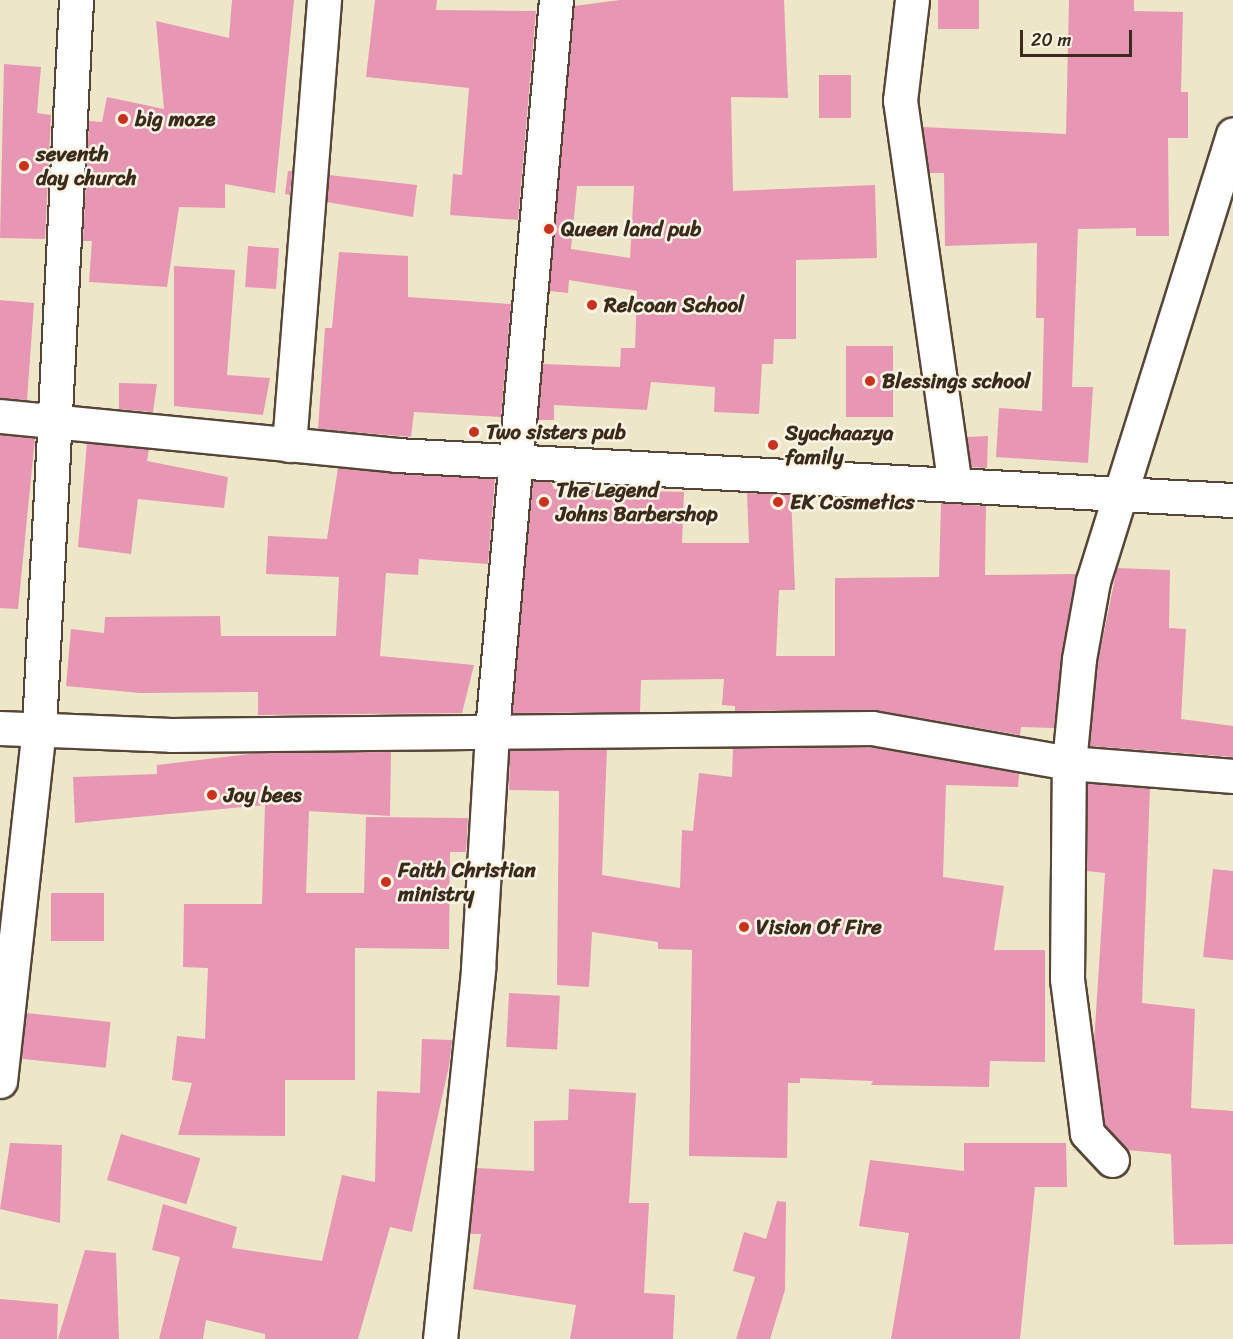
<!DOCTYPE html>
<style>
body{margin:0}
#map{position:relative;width:1233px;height:1339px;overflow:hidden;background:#ede6c9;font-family:Sriracha,sans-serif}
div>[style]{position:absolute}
.building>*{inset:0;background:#e797b4;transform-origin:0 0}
.roads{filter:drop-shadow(2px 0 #564638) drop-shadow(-2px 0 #564638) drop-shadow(0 2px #564638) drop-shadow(0 -2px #564638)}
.minor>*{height:33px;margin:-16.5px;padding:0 16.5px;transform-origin:16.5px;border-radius:16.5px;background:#fff}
.dots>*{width:16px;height:16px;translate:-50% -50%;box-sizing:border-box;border:3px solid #fcf5e5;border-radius:50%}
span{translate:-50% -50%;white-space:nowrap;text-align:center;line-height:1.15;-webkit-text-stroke:5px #fcf5e5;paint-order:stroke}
.poi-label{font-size:21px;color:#3b2a1e;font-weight:700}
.left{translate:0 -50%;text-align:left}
.scale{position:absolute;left:1020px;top:30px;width:112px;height:27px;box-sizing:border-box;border:3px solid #3b2a1e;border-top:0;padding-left:8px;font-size:18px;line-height:21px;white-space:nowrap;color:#3b2a1e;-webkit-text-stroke:4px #fcf5e5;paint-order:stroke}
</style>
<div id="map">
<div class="building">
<i style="clip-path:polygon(232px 0,294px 0,275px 193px,225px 184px,225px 208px,179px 207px,167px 287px,89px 282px,92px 241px,83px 241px,89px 121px,102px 122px,107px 97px,164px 109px,156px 21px,229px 38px)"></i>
<i style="clip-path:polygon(375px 0,437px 0,436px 10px,536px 11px,518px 220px,450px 215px,453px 174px,462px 175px,469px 88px,366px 77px)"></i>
<i style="clip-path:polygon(evenodd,620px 0,784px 0,788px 98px,731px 97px,733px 191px,875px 185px,877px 258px,796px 260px,796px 339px,774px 339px,773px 364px,762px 364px,759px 414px,714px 412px,715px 387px,651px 382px,647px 410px,554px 405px,554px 420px,538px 420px,543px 364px,620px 367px,621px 348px,635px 348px,637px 291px,569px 280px,568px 293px,549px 291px,574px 6px,620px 0,577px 186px,634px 186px,630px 258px,571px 249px,577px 186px)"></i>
<i style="left:938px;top:0;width:41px;height:29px"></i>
<i style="clip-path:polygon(1069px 0,1134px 0,1134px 11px,1183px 12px,1181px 92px,1188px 92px,1188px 138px,1168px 138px,1169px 236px,1136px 236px,1136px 228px,1078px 229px,1072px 387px,1093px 387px,1088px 463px,996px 457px,999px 408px,1042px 411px,1044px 318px,1036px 318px,1037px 243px,945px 246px,944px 173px,929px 173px,923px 127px,1066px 134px)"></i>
<i style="clip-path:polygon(4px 64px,41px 67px,37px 113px,51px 115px,45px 239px,0 238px)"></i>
<i style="left:819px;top:75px;width:32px;height:43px"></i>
<i style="clip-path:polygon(288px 171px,292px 171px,290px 195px,285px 194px)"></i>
<i style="clip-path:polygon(329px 175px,417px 185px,413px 217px,327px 202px)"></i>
<i style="left:248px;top:246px;width:31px;height:41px;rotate:4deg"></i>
<i style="clip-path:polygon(339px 252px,408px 256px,408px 297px,511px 304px,501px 417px,414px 412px,411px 437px,318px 429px,325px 328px,332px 328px)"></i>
<i style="clip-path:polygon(174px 266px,235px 270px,227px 375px,270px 378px,263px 415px,174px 406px)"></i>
<i style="clip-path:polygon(0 300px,34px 303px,27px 400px,0 398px)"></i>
<i style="left:846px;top:346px;width:47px;height:71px"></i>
<i style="clip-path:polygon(119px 383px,157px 384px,153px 412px,119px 409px)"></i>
<i style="clip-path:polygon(0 435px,35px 438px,18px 609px,0 608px)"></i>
<i style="clip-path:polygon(988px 436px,987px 468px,971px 467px,967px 437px)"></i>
<i style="clip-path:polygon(87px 443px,149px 449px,147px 461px,228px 477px,224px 508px,138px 499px,131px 554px,78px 547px)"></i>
<i style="clip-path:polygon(338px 468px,495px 479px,488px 564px,419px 559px,418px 575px,386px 573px,380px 656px,474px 665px,462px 713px,258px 715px,258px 692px,140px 693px,66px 686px,71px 629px,104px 633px,105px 617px,220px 616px,221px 636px,336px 636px,339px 577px,266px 574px,268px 536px,327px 539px)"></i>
<i style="clip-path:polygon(533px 481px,551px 482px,554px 489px,684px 492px,682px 543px,749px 543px,747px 493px,791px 495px,795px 590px,779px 590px,776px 656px,835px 656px,835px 578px,939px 577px,941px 503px,986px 506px,985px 575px,1076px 574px,1054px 728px,1021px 727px,1020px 735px,875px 710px,735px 711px,735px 706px,722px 705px,724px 679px,641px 680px,640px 712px,512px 713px)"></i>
<i style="clip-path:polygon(1117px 568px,1170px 570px,1169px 628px,1186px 629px,1181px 719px,1233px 726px,1233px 757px,1089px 746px,1098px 662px)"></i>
<i style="clip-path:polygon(870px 747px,1019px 773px,1018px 787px,946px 785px,943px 877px,1004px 886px,994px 950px,1045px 950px,1045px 1062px,990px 1061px,989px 1087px,871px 1085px,873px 1081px,800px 1078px,800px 1083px,788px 1083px,787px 1158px,689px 1156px,692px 950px,658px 949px,658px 942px,592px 932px,589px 987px,557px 985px,559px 791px,509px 790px,510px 750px,607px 749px,602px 875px,680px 888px,682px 830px,693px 831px,699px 773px,732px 777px,733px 748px)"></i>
<i style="clip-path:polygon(391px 752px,390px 816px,309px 811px,306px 893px,364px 893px,366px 817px,468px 818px,466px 852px,450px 852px,449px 949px,355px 948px,355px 1080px,285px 1080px,285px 1136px,178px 1135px,192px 1083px,172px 1080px,177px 1036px,205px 1039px,208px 968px,183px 967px,184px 904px,262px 904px,265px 805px,75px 823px,73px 777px,157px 774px,157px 765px,258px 753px)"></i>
<i style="clip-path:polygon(1088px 783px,1150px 788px,1142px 1003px,1195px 1009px,1191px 1108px,1233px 1111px,1233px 1244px,1174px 1245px,1171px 1154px,1127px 1150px,1105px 1125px,1094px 1043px,1105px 873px,1087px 871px)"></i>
<i style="clip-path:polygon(1213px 869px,1233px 871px,1233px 960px,1203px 957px)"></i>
<i style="left:104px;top:893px;width:48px;height:53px;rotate:90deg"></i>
<i style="left:509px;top:993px;width:51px;height:54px;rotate:3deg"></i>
<i style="left:26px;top:1013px;width:85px;height:46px;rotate:6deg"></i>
<i style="clip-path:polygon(422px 1039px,452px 1040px,449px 1066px,412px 1232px,390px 1227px,358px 1339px,265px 1339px,265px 1334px,206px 1320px,203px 1339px,159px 1339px,180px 1257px,152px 1250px,163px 1204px,237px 1227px,232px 1248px,322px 1261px,342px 1175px,375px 1182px,377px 1091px,420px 1093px)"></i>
<i style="clip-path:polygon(569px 1089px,636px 1093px,629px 1203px,649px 1203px,644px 1293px,675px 1295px,673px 1339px,570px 1339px,576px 1305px,473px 1289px,481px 1234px,470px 1234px,476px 1168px,534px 1171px,534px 1121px,568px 1120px)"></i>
<i style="left:121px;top:1134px;width:83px;height:48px;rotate:17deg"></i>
<i style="clip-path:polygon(10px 1143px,62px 1145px,60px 1223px,0 1209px)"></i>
<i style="clip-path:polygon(964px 1143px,1066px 1143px,1067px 1187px,1035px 1187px,1020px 1339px,891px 1339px,909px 1233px,859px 1226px,870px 1160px,964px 1171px)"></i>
<i style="clip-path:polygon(777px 1201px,786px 1202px,785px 1290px,770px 1339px,736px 1339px,755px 1277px,733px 1271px,744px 1232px,766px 1239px)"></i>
<i style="clip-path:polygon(85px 1250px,116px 1253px,119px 1339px,58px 1339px)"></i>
<i style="clip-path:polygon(0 1299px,58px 1304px,57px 1339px,0 1339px)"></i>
</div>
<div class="roads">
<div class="minor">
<i style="left:912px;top:0;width:101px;rotate:96.8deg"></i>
<i style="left:900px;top:100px;width:385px;rotate:81.9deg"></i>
<i style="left:0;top:416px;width:398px;rotate:5.6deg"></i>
<i style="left:396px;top:455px;width:838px;rotate:3.08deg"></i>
<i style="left:289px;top:445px;width:446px;rotate:-85.5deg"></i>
<i style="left:0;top:728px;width:171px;rotate:2.3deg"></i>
<i style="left:171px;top:735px;width:701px;rotate:-0.57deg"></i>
<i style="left:872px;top:728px;width:200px;rotate:10.1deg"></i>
<i style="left:1069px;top:763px;width:165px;rotate:4.5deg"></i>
<i style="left:0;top:1081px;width:355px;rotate:-83.7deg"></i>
<i style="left:39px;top:728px;width:729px;rotate:-87.09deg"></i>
<i style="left:1112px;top:1160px;width:37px;rotate:-133deg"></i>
<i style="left:1087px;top:1133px;width:155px;rotate:-97.4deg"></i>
<i style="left:1067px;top:979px;width:216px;rotate:-89.5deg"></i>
<i style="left:1069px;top:763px;width:104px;rotate:-84.5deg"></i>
<i style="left:1079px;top:659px;width:79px;rotate:-79.8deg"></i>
<i style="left:1093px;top:581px;width:468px;rotate:-72.6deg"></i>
<i style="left:440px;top:1339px;width:372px;rotate:-84.1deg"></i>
<i style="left:478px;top:969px;width:238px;rotate:-86.6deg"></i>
<i style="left:492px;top:731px;width:734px;rotate:-85deg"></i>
</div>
</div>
<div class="dots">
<i style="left:123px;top:119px;background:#c8321e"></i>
<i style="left:24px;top:166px;background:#c8321e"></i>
<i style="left:549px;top:229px;background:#c8321e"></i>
<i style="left:592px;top:305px;background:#c8321e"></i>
<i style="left:870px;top:381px;background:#c8321e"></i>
<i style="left:474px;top:432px;background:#c8321e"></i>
<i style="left:773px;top:445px;background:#c8321e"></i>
<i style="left:544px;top:502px;background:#c8321e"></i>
<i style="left:778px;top:502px;background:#c8321e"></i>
<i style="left:212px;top:795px;background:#c8321e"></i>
<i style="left:386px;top:882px;background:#c8321e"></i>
<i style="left:744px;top:927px;background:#c8321e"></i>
</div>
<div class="poi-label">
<span class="left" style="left:135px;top:119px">big moze</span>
<span class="left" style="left:36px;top:166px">seventh<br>day church</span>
<span class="left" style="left:561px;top:229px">Queen land pub</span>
<span class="left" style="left:604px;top:305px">Relcoan School</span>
<span class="left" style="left:882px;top:381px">Blessings school</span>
<span class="left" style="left:486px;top:432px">Two sisters pub</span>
<span class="left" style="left:785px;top:445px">Syachaazya<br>family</span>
<span class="left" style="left:556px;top:502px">The Legend<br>Johns Barbershop</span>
<span class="left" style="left:790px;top:502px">EK Cosmetics</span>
<span class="left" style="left:224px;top:795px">Joy bees</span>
<span class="left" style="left:398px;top:882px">Faith Christian<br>ministry</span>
<span class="left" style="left:756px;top:927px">Vision Of Fire</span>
</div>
<div class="scale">20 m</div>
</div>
